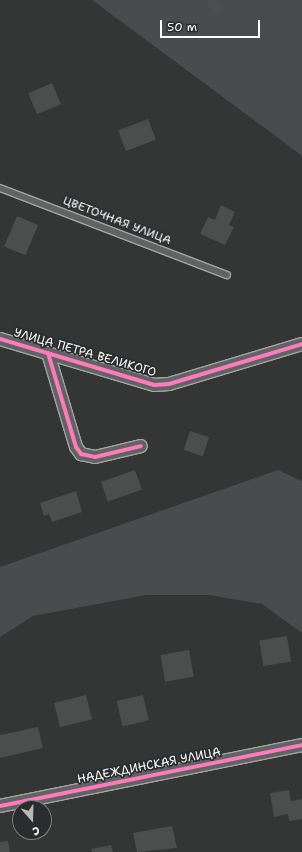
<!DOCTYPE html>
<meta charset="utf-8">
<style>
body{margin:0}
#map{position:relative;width:302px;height:852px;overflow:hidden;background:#343535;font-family:"Shantell Sans",sans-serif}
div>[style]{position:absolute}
.green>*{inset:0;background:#494b4c}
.building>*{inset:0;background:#4c4d4d;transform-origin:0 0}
.roads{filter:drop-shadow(1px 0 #a4a4a4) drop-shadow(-1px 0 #a4a4a4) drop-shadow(0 1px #a4a4a4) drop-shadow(0 -1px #a4a4a4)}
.service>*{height:6px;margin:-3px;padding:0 3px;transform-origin:3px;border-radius:3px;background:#616262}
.minor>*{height:12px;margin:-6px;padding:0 6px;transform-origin:6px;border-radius:6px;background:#616262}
.cycleway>*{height:4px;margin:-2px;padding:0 2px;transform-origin:2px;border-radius:2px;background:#fd7abc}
span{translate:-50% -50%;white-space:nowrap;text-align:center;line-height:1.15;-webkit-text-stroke:3.5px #2a2d2e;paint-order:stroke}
.street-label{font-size:12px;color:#fff}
.north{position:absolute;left:12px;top:800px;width:40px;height:40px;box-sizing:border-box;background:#2a2d2e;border:1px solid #7f8182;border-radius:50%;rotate:160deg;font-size:11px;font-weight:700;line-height:16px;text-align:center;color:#fff}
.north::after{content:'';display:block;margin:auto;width:14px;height:18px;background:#b8b8b8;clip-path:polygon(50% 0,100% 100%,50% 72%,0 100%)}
.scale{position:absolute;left:160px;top:20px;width:100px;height:18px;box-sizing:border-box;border:2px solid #fff;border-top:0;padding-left:5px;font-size:12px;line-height:14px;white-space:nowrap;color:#fff;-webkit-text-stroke:3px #2a2d2e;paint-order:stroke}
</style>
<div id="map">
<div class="green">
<i style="clip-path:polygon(92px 0,302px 0,302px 156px,277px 137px)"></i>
<i style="clip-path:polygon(278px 470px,302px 481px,302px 633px,262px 604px,209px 595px,146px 595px,33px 616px,0 637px,0 567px)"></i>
</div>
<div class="building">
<i style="clip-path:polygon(210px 0,217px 0,224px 7px,216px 15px,205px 5px)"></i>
<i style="left:52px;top:83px;width:23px;height:26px;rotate:67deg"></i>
<i style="left:148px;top:119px;width:22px;height:32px;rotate:69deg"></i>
<i style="clip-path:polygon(221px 205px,235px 212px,229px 225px,234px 227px,225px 245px,200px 234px,208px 217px,215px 220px)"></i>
<i style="left:17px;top:216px;width:23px;height:33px;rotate:23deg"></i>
<i style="left:190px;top:431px;width:20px;height:20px;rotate:18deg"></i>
<i style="left:135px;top:470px;width:21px;height:36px;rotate:71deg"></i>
<i style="clip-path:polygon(76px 491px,82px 512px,52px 522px,49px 514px,44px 516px,40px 503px)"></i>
<i style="left:287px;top:636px;width:26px;height:28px;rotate:81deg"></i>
<i style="left:189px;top:650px;width:27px;height:29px;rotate:80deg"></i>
<i style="left:86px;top:695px;width:25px;height:33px;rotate:76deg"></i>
<i style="left:143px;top:695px;width:26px;height:27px;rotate:77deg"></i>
<i style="clip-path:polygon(38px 727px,43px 748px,0 758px,0 735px)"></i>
<i style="clip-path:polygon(289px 790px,291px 801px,302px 799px,302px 819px,289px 821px,288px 814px,274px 817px,270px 793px)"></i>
<i style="clip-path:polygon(172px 826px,177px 848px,137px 852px,133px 833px)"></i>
<i style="clip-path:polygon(8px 841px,10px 852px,0 852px,0 842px)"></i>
<i style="clip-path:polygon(111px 845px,113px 852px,92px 852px,91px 849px)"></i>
</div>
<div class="roads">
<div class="service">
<i style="left:0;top:188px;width:243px;rotate:21deg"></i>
</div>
<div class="minor">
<i style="left:0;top:339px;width:161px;rotate:16.6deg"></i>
<i style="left:154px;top:385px;width:15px;rotate:-4deg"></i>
<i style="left:169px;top:384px;width:139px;rotate:-16.7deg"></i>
<i style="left:48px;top:353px;width:98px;rotate:73.4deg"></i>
<i style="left:76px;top:447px;width:9px;rotate:54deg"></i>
<i style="left:81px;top:454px;width:14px;rotate:12deg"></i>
<i style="left:95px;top:457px;width:47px;rotate:-13.4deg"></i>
<i style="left:0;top:806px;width:308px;rotate:-11.4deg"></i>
</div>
</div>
<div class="cycleway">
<i style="left:0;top:339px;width:161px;rotate:16.6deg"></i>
<i style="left:154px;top:385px;width:15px;rotate:-4deg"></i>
<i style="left:169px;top:384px;width:139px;rotate:-16.7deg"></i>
<i style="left:48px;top:353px;width:98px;rotate:73.4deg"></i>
<i style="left:76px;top:447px;width:9px;rotate:54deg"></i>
<i style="left:81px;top:454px;width:14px;rotate:12deg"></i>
<i style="left:95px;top:457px;width:47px;rotate:-13.4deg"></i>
<i style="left:0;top:806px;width:308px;rotate:-11.4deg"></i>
</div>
<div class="street-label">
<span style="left:117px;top:221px;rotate:21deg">ЦВЕТОЧНАЯ УЛИЦА</span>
<span style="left:85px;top:353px;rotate:16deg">УЛИЦА ПЕТРА ВЕЛИКОГО</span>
<span style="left:149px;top:766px;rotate:-11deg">НАДЕЖДИНСКАЯ УЛИЦА</span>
</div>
<div class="north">С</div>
<div class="scale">50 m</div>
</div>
